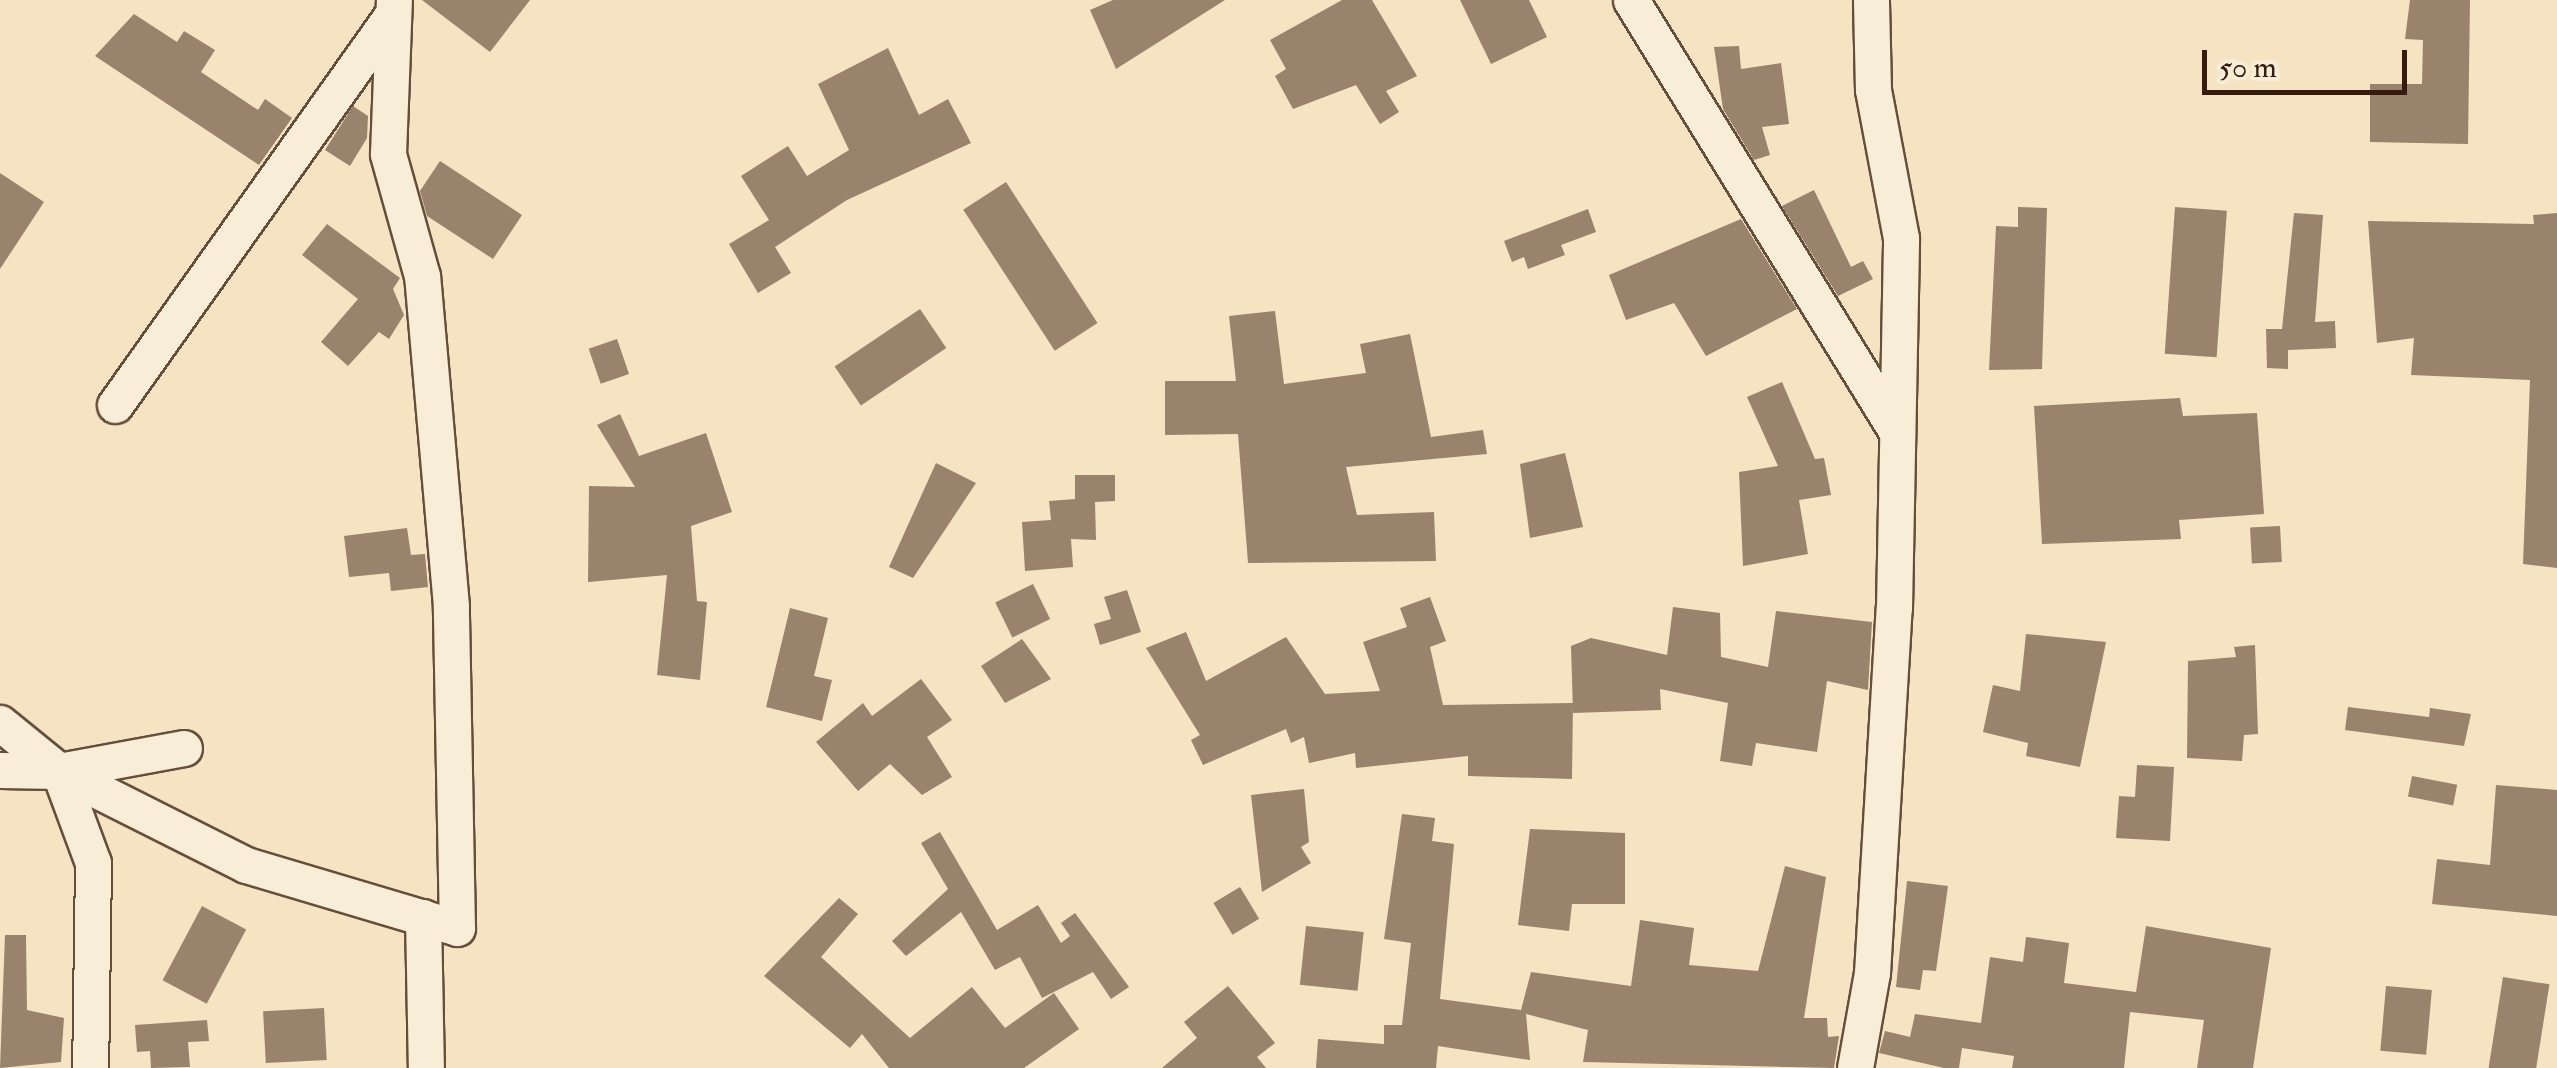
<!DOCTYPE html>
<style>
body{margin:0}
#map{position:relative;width:2557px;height:1068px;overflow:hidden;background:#f5e3c2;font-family:"IM FELL Double Pica",serif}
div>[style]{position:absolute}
.building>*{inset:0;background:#99836c;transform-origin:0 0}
.roads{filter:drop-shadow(2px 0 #664e3c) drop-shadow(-2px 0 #664e3c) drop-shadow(0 2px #664e3c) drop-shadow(0 -2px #664e3c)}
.minor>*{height:35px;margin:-17.5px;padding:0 17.5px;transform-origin:17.5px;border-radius:17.5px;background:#f8edd7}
span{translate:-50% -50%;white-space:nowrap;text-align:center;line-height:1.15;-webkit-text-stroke:8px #f8edd7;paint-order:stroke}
.scale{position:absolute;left:2202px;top:50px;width:205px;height:45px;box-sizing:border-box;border:5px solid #361c0f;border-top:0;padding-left:12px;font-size:30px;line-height:35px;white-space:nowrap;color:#361c0f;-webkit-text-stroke:8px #f8edd7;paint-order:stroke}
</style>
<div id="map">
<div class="building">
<i style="clip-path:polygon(422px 0,530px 0,490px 52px)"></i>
<i style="clip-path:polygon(1113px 0,1225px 0,1116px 69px,1090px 10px)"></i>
<i style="clip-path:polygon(1342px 0,1372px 0,1417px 76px,1386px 91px,1399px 112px,1380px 124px,1356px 85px,1293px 109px,1275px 76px,1286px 69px,1270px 40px)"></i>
<i style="clip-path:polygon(1460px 0,1529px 0,1547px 37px,1491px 64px)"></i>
<i style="clip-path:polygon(2410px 0,2470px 0,2468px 144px,2370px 142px,2370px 84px,2422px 84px,2423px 40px,2405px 39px)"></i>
<i style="clip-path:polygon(134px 14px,177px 42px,184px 31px,215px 50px,201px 72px,258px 110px,265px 99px,292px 118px,259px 165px,95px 56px)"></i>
<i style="clip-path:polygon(1739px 46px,1741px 69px,1781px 63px,1789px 124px,1762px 127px,1770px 155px,1754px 160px,1723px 109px,1714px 47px)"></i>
<i style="clip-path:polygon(888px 48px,919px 115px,948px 99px,971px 143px,847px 200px,775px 247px,791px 273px,758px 293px,729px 244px,769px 220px,741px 176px,788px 146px,807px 176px,849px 150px,818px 84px)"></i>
<i style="clip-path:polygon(353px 106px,368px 116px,367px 138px,350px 166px,325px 150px)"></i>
<i style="clip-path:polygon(440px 161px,522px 215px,493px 259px,427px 216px,420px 191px)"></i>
<i style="clip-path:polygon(0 173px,44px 202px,0 269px)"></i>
<i style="left:1006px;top:182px;width:168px;height:51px;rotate:57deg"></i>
<i style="clip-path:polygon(1814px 190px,1851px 267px,1863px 261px,1873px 279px,1838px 296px,1782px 206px)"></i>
<i style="clip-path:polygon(2018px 207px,2047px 208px,2042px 369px,1989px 370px,1996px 226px,2018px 227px)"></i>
<i style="left:2175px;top:207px;width:52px;height:147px;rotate:4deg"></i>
<i style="clip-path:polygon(1588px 209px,1596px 232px,1561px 245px,1565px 255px,1528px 269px,1524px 257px,1512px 262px,1504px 241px)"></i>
<i style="clip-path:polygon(2294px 213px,2323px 215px,2315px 322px,2335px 321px,2336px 348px,2288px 350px,2288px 369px,2267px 368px,2266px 329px,2282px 329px)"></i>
<i style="clip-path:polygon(2557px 213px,2557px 568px,2523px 564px,2530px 380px,2411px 375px,2414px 338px,2377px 343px,2368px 221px,2534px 224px,2533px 215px)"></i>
<i style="clip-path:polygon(1741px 219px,1797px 309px,1706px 356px,1674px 303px,1626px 320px,1609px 275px)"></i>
<i style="clip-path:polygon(327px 224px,400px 278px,393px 289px,404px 315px,389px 339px,379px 332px,348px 366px,321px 342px,358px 299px,302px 255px)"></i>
<i style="left:920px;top:309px;width:47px;height:103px;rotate:56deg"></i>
<i style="clip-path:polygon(1275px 311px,1284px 384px,1366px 373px,1360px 344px,1410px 334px,1431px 437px,1483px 430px,1487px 454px,1346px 467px,1357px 515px,1434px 512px,1436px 561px,1248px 563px,1238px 434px,1165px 435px,1165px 381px,1236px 381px,1229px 316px)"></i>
<i style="left:617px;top:339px;width:37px;height:30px;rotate:71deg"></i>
<i style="clip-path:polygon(1782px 382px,1815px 459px,1824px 458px,1831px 495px,1799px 500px,1808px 554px,1743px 566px,1739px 472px,1778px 466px,1747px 397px)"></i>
<i style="clip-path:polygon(2180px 398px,2183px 416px,2257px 413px,2264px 514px,2179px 520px,2181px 539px,2042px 544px,2034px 406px)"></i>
<i style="clip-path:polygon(620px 414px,639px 456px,706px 433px,732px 512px,691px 526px,697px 601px,707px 602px,700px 680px,657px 675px,667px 575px,588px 582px,589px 486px,635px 487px,597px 425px)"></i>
<i style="clip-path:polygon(1565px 453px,1583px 527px,1530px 538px,1520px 464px)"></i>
<i style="clip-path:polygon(936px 463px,976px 483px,913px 578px,889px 567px)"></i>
<i style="clip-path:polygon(1075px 475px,1115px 475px,1115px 501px,1095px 502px,1096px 540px,1071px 539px,1073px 567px,1025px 571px,1022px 522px,1051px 520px,1049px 501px,1075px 499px)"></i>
<i style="left:2280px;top:526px;width:36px;height:30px;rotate:87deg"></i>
<i style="clip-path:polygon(407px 528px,411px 555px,425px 554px,428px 587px,391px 591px,389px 573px,349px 577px,344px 536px)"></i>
<i style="left:1033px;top:584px;width:39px;height:42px;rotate:64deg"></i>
<i style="clip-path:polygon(1127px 590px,1141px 632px,1100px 645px,1094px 624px,1111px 619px,1104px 597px)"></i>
<i style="clip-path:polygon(1430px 597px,1446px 641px,1430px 647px,1443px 705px,1573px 703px,1572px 779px,1468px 776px,1468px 756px,1356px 768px,1355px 753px,1309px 763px,1304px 737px,1291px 743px,1286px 729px,1203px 765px,1191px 740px,1200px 735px,1146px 648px,1186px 632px,1206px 681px,1286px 637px,1325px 694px,1380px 691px,1363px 642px,1407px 627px,1400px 608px)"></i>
<i style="clip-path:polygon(1673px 607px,1720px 613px,1721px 657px,1768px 667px,1776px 611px,1872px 622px,1868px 690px,1827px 681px,1817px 752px,1756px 743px,1752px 766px,1720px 761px,1728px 703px,1660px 689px,1661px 710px,1573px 713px,1571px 646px,1591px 638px,1667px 655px)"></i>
<i style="clip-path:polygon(790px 608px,828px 618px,814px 676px,832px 680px,822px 721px,766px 707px)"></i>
<i style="clip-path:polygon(2026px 634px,2106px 642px,2080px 767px,2026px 756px,2028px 743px,1983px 732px,1993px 685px,2020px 691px)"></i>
<i style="clip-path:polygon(1022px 639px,1051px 679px,1005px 703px,981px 666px)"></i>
<i style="clip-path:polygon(2255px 645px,2258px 734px,2244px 735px,2242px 761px,2187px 758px,2188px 661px,2236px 657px,2234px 647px)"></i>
<i style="clip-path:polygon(921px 679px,952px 720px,927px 737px,952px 777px,922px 795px,890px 764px,858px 791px,816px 742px,863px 703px,872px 716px)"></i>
<i style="clip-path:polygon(2348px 707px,2429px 717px,2430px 708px,2471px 714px,2464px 746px,2345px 730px)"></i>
<i style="clip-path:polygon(2137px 765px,2174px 767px,2170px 841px,2116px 838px,2119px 796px,2135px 797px)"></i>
<i style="left:2412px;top:776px;width:46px;height:21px;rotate:11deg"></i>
<i style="clip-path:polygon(2496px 785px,2557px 790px,2557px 916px,2432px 904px,2437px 859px,2490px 865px)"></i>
<i style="clip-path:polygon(1304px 789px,1309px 842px,1301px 847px,1311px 863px,1262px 892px,1251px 795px)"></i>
<i style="clip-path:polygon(1402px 814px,1435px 818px,1432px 841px,1454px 844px,1440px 999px,1521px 1010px,1531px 972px,1631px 986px,1640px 920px,1694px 928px,1689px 965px,1758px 971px,1785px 866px,1826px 877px,1804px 1018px,1827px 1018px,1828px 1037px,1839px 1036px,1834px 1068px,1583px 1062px,1588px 1030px,1526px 1014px,1530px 1060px,1438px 1046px,1436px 1068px,1316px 1068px,1318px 1039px,1384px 1044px,1384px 1025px,1402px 1025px,1411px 943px,1384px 939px)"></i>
<i style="clip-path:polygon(1530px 829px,1625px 833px,1625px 904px,1572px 904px,1569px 931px,1518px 925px)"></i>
<i style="clip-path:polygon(940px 832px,997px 930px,1038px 905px,1061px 943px,1070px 936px,1061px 923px,1075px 913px,1129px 987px,1111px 999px,1093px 972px,1042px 998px,1020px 957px,995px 970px,961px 912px,906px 956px,892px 941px,948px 889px,921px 843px)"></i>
<i style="clip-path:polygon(1907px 881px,1948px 886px,1936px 971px,1923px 970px,1920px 990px,1896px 987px)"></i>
<i style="left:1240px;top:887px;width:37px;height:31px;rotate:59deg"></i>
<i style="clip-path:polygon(839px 898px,858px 914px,821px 957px,910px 1038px,972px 987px,1005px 1028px,1054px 993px,1079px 1029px,1024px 1068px,889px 1068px,862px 1034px,850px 1048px,764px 976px)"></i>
<i style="left:202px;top:906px;width:50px;height:84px;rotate:28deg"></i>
<i style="left:1306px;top:926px;width:58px;height:59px;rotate:6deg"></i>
<i style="clip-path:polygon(2146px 926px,2271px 948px,2253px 1068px,2197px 1068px,2204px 1020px,2130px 1012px,2124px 1068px,2012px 1068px,2014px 1056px,1962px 1048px,1959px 1068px,1944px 1068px,1879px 1053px,1885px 1031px,1910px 1037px,1915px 1014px,1981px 1023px,1990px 957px,2023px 962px,2026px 937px,2069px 943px,2064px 983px,2136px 992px)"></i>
<i style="clip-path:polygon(5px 935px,26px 935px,27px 1010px,64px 1018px,61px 1062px,0 1068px)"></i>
<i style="left:2503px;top:977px;width:47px;height:92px;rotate:9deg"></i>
<i style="clip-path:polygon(1228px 986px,1275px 1043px,1257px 1057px,1266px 1068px,1162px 1068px,1197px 1038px,1184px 1022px)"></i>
<i style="left:2386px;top:986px;width:46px;height:65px;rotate:5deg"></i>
<i style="left:324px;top:1008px;width:52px;height:61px;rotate:87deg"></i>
<i style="clip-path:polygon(207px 1020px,209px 1041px,188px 1042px,190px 1067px,151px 1068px,150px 1051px,137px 1052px,135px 1025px)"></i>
</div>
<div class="roads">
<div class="minor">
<i style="left:1631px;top:0;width:507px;rotate:58.38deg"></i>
<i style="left:115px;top:405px;width:478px;rotate:-54.6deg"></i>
<i style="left:0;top:723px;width:76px;rotate:39.1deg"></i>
<i style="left:59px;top:771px;width:209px;rotate:26.7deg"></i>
<i style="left:246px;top:865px;width:220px;rotate:16.6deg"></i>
<i style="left:457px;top:928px;width:322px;rotate:-91.1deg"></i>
<i style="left:451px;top:606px;width:331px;rotate:-95deg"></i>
<i style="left:422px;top:276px;width:127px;rotate:-105.6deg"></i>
<i style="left:388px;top:154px;width:154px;rotate:-87.8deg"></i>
<i style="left:0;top:770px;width:59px;rotate:1deg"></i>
<i style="left:59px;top:771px;width:127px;rotate:-10.4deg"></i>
<i style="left:59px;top:771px;width:98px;rotate:69.7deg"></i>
<i style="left:93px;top:863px;width:205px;rotate:90.8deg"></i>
<i style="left:423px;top:917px;width:151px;rotate:88.9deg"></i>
<i style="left:1855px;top:1068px;width:97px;rotate:-79.9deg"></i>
<i style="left:1872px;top:973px;width:366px;rotate:-86.6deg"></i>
<i style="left:1894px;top:608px;width:370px;rotate:-88.9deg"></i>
<i style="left:1901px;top:238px;width:151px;rotate:-100.7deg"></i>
<i style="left:1873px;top:90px;width:90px;rotate:-91.3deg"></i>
</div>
</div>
<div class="scale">50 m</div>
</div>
